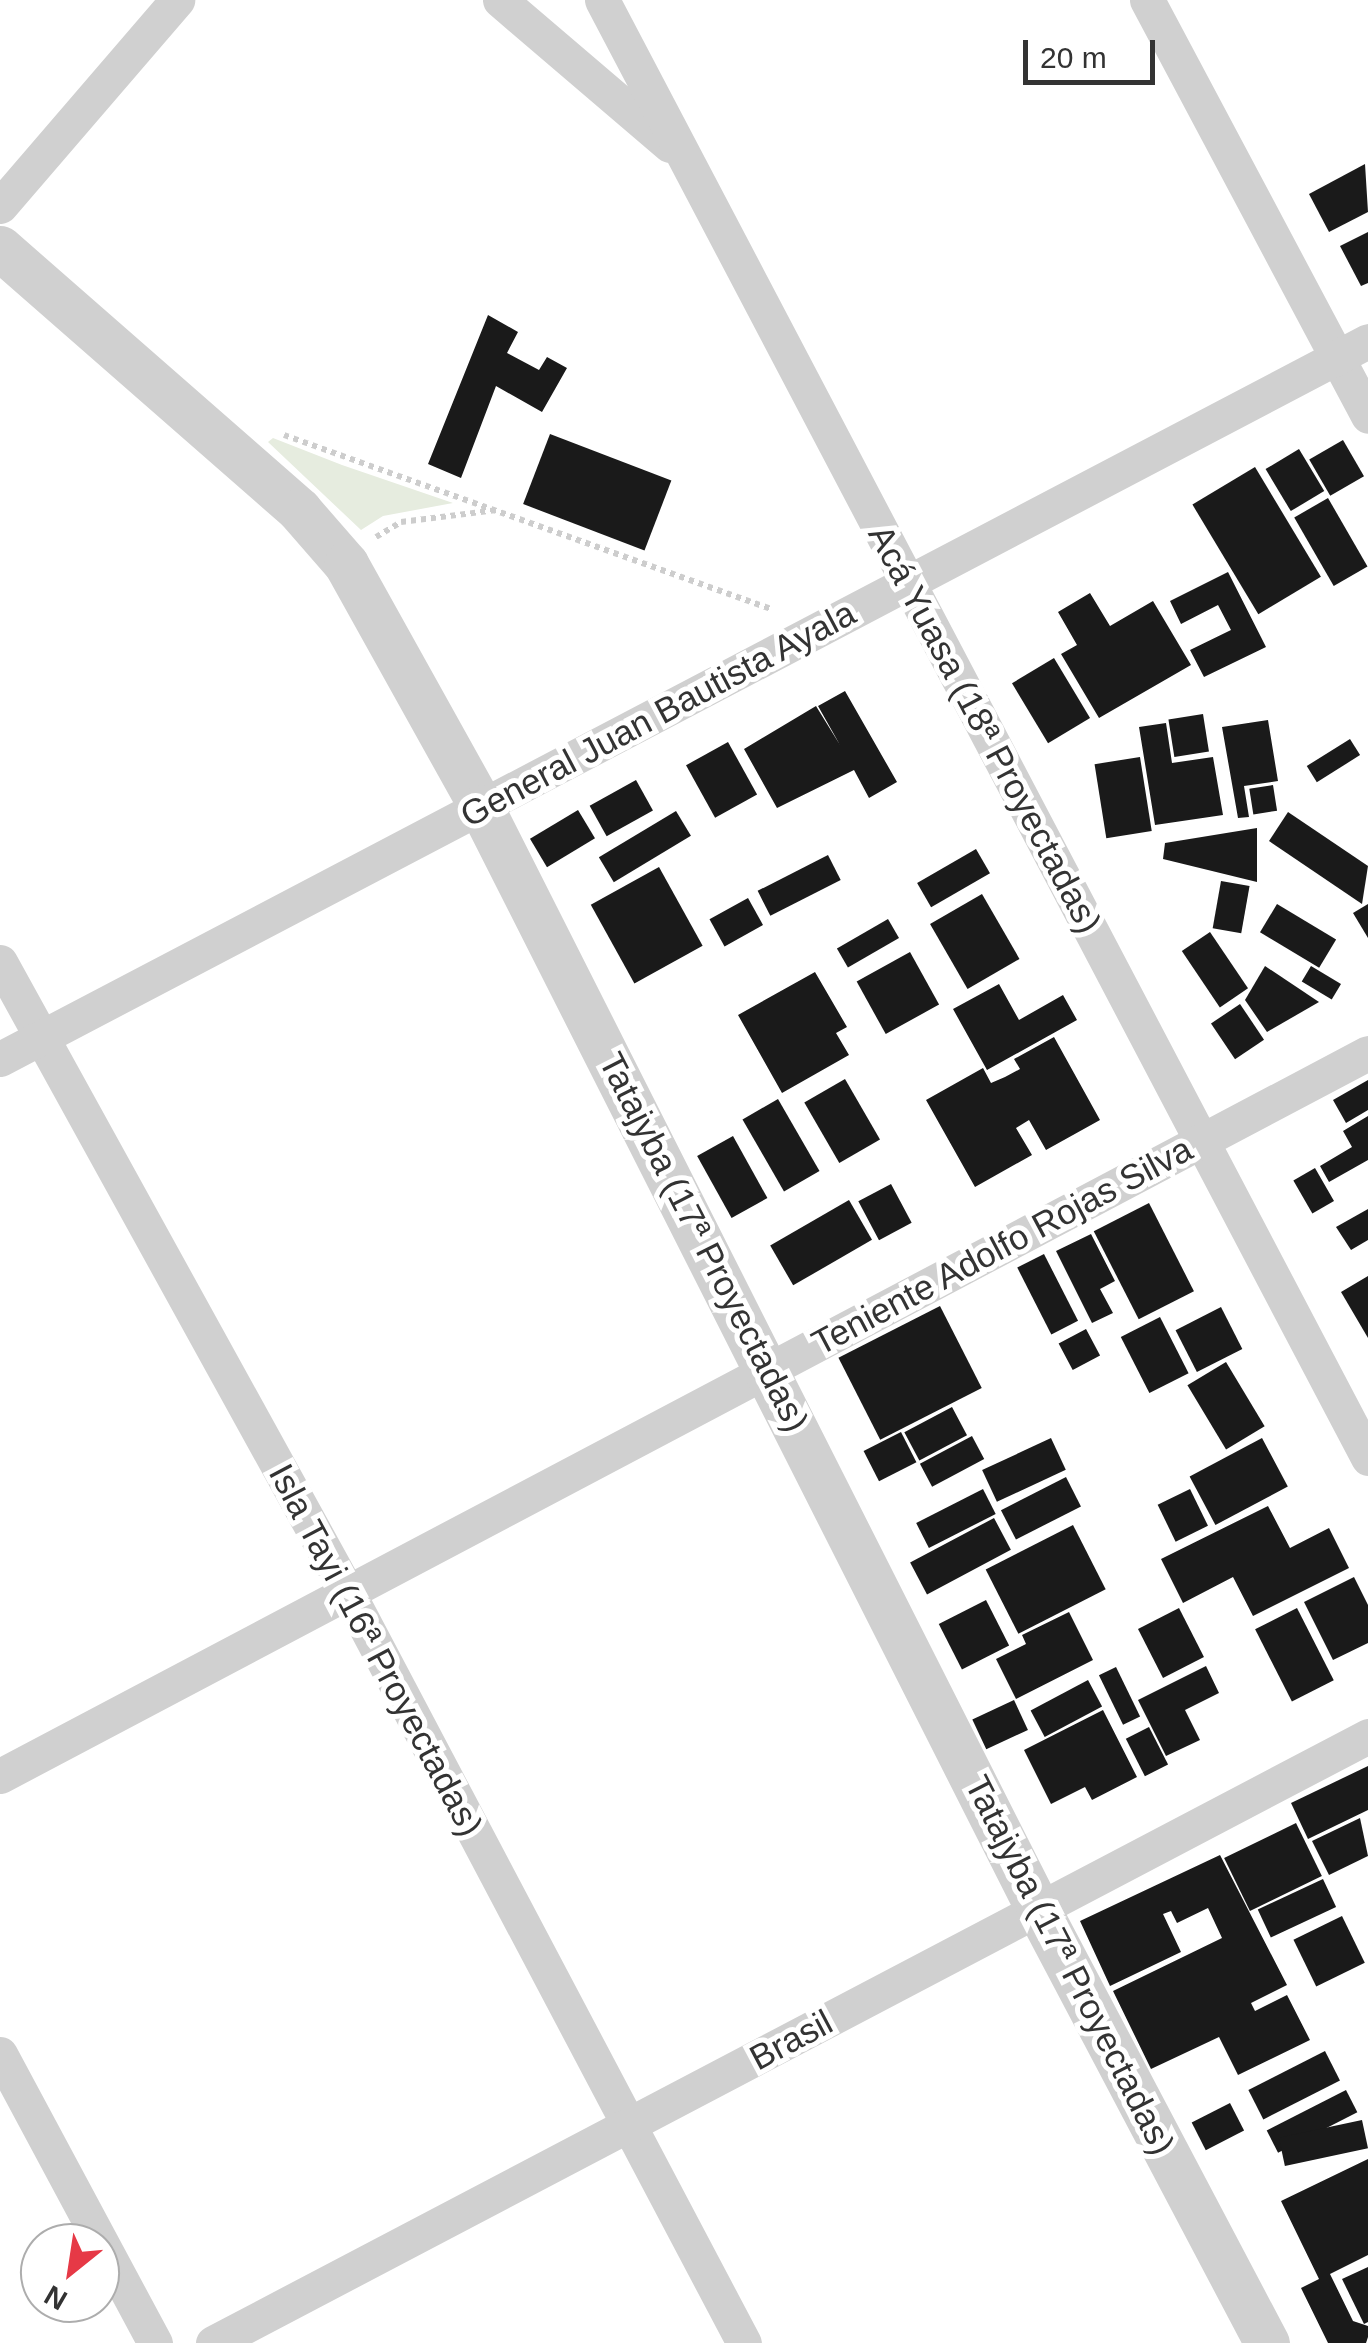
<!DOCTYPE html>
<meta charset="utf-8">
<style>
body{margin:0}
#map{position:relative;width:1368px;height:2343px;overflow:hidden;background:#fff;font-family:Arial,sans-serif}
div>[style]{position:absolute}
.green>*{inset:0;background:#e6ecdf}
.building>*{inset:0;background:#1a1a1a;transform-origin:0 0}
.path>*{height:6px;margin-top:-3px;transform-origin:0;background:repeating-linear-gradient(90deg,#cdcdcd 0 5px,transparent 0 10px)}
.minor>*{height:35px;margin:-17.5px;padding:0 17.5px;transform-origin:17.5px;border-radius:17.5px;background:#d0d0d0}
.tertiary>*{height:45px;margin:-22.5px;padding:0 22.5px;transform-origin:22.5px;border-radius:22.5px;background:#d0d0d0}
span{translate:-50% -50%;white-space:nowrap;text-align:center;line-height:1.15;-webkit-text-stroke:10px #fff;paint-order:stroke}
.street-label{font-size:35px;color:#333}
.north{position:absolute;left:20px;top:2223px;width:100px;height:100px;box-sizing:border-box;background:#fff;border:2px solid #adadad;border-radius:50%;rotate:210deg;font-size:28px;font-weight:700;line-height:40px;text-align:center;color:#333}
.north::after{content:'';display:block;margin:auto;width:35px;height:45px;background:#e63946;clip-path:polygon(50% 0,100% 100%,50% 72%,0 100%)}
.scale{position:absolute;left:1023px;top:40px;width:132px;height:45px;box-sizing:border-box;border:5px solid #333;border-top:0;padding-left:12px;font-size:30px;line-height:35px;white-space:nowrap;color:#333;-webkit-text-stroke:8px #fff;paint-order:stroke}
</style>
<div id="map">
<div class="green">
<i style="clip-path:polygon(273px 438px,342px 465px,453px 503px,383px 516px,361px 530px,268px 442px)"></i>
</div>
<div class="building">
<i style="clip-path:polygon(1365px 164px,1368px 212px,1329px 232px,1309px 194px)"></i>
<i style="clip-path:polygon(1368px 232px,1368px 283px,1361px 286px,1340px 246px)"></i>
<i style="clip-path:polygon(488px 315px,518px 332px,507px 353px,539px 370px,547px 357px,567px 368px,542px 412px,496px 386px,461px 478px,428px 464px)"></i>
<i style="left:550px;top:434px;width:130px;height:75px;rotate:21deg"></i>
<i style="left:1343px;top:440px;width:42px;height:39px;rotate:60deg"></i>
<i style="left:1299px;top:449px;width:49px;height:39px;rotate:59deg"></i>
<i style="left:1255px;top:467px;width:128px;height:73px;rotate:59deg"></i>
<i style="left:1328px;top:498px;width:79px;height:39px;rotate:60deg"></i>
<i style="clip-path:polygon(1228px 572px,1266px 647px,1204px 677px,1190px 650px,1231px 630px,1218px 605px,1181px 624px,1170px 601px)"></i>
<i style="clip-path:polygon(1090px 593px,1110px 626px,1153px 601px,1191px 665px,1099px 718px,1061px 654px,1077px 645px,1058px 612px)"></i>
<i style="left:1054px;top:658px;width:70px;height:49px;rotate:59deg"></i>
<i style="clip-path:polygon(845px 691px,897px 782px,869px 798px,854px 770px,777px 808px,744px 749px,816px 706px,840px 745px,818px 706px)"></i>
<i style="left:1203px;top:714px;width:38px;height:35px;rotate:81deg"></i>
<i style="clip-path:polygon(1268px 720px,1278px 781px,1244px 786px,1249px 817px,1238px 818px,1222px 727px)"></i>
<i style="clip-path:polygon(1166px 723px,1172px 763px,1213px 757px,1223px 815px,1155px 825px,1139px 727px)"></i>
<i style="left:1350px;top:739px;width:19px;height:51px;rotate:58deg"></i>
<i style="left:728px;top:742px;width:60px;height:48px;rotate:61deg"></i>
<i style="left:1140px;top:757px;width:75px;height:46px;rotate:81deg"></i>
<i style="left:636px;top:780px;width:35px;height:53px;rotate:61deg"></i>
<i style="left:1273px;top:785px;width:26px;height:24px;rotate:81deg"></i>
<i style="left:578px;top:810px;width:33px;height:56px;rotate:59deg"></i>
<i style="left:676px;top:811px;width:29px;height:90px;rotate:59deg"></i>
<i style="clip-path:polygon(1288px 812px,1368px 866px,1362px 904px,1269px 841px)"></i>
<i style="clip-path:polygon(1257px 828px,1257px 882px,1163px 859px,1165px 843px)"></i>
<i style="left:976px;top:849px;width:28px;height:68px;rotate:60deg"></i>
<i style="left:828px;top:855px;width:28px;height:79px;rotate:63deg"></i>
<i style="left:659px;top:867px;width:90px;height:78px;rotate:61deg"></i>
<i style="left:1221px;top:881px;width:29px;height:48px;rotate:10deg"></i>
<i style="left:982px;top:894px;width:75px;height:60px;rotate:60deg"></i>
<i style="left:748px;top:898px;width:31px;height:44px;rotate:61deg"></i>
<i style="left:1277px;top:904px;width:69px;height:33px;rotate:31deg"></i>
<i style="clip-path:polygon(1368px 904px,1368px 938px,1353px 913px)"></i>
<i style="left:888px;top:919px;width:22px;height:59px;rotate:60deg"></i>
<i style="left:1210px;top:932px;width:68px;height:34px;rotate:56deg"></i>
<i style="left:910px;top:952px;width:60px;height:61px;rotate:61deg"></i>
<i style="clip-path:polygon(1265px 966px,1319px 1002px,1267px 1032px,1245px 1000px)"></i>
<i style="left:1311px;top:966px;width:35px;height:18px;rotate:31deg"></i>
<i style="clip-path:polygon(815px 972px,847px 1027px,836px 1033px,849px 1055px,782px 1093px,738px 1015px)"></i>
<i style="clip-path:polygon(999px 984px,1019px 1020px,1063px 995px,1077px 1020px,987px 1070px,953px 1009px)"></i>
<i style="left:1240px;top:1004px;width:43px;height:35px;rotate:56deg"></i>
<i style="clip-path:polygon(1054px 1037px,1100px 1120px,1046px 1150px,1029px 1120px,1016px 1128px,1032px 1155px,975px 1187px,926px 1100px,983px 1068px,991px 1083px,1005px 1077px,1020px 1069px,1014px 1059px)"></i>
<i style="left:845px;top:1079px;width:70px;height:47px;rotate:60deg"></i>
<i style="clip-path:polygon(1368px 1080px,1368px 1110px,1346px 1123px,1333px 1100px)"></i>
<i style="left:778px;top:1099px;width:83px;height:41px;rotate:60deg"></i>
<i style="clip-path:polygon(1368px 1116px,1368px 1160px,1329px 1182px,1320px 1166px,1352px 1147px,1343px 1131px)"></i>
<i style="left:733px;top:1136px;width:71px;height:41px;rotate:61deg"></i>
<i style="left:1315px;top:1168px;width:38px;height:25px;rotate:60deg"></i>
<i style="left:891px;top:1184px;width:44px;height:37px;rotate:62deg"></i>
<i style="left:849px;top:1200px;width:46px;height:91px;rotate:60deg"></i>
<i style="left:1149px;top:1203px;width:99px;height:62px;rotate:63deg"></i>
<i style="clip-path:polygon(1368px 1209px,1368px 1240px,1351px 1250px,1336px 1227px)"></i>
<i style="clip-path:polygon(1091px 1234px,1115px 1281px,1100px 1289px,1113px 1313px,1092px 1323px,1056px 1251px)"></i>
<i style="left:1044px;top:1254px;width:75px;height:30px;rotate:63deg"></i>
<i style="clip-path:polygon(1368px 1276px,1368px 1338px,1341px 1292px)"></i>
<i style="left:940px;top:1306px;width:92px;height:114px;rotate:63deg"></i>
<i style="left:1221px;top:1307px;width:47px;height:51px;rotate:63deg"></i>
<i style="left:1160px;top:1317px;width:63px;height:44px;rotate:63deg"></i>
<i style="left:1086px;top:1329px;width:30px;height:31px;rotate:62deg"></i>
<i style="left:1226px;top:1362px;width:75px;height:45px;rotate:59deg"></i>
<i style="left:952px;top:1407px;width:32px;height:54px;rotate:62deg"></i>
<i style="left:901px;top:1432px;width:34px;height:42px;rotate:63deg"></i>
<i style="left:972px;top:1436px;width:26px;height:59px;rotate:62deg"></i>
<i style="left:1051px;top:1438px;width:35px;height:76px;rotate:65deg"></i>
<i style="left:1262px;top:1438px;width:55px;height:82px;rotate:62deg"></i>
<i style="left:1066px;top:1477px;width:33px;height:73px;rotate:63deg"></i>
<i style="left:983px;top:1489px;width:28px;height:75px;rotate:63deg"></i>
<i style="left:1190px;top:1489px;width:41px;height:36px;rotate:64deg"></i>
<i style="clip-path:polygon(1268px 1506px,1290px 1548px,1329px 1528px,1349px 1568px,1253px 1616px,1233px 1577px,1183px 1603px,1161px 1559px)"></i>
<i style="left:994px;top:1518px;width:36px;height:95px;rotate:62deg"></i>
<i style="left:1073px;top:1525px;width:72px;height:98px;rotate:63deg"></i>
<i style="clip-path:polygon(1354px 1577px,1368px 1605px,1368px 1643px,1333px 1660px,1304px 1602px)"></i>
<i style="left:986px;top:1600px;width:51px;height:53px;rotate:63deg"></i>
<i style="left:1179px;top:1608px;width:55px;height:46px;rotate:63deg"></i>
<i style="left:1297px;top:1608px;width:81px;height:47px;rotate:63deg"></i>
<i style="clip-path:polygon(1069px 1612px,1093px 1660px,1016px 1699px,996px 1659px,1026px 1644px,1022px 1635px)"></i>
<i style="clip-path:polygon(1206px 1666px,1219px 1693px,1185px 1710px,1200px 1740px,1166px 1756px,1138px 1700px)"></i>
<i style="left:1116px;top:1667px;width:55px;height:19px;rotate:64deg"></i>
<i style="left:1088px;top:1680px;width:30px;height:65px;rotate:62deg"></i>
<i style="left:1014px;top:1700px;width:33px;height:46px;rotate:65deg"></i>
<i style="clip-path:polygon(1103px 1710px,1137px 1777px,1092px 1800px,1085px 1787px,1051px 1804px,1024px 1750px)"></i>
<i style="left:1149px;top:1727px;width:42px;height:26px;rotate:63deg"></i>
<i style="clip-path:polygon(1368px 1766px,1368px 1810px,1308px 1839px,1291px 1803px)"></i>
<i style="clip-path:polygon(1360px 1818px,1368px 1856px,1329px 1875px,1312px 1841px)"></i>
<i style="left:1296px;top:1823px;width:59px;height:80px;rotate:64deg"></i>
<i style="clip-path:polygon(1220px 1855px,1287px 1985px,1251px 2003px,1255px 2011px,1287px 1995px,1310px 2040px,1238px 2075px,1219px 2037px,1151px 2069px,1113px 1991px,1222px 1938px,1208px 1908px,1177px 1923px,1171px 1911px,1163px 1914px,1181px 1952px,1110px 1986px,1080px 1921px)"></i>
<i style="left:1323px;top:1879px;width:31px;height:72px;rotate:65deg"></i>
<i style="left:1342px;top:1916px;width:52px;height:54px;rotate:64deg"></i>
<i style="left:1325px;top:2051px;width:33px;height:86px;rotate:63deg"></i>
<i style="left:1346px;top:2090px;width:25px;height:89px;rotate:63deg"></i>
<i style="left:1230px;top:2103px;width:31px;height:43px;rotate:63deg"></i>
<i style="left:1362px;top:2120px;width:29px;height:85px;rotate:78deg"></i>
<i style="clip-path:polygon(1368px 2159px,1368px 2255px,1330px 2274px,1353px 2321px,1368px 2326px,1368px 2337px,1366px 2343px,1328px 2343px,1301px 2288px,1319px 2279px,1281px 2201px)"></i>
<i style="clip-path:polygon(1368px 2267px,1368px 2322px,1364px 2324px,1342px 2279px)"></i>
</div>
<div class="path">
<i style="left:284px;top:435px;width:517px;rotate:19.66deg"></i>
<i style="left:376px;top:537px;width:29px;rotate:-31deg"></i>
<i style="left:401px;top:522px;width:98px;rotate:-7.1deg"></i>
</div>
<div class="minor">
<i style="left:500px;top:0;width:223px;rotate:40.5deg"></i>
<i style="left:602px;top:0;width:1647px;rotate:62.28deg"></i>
<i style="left:1147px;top:0;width:471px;rotate:62deg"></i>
<i style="left:0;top:206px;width:272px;rotate:-49.3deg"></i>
<i style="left:0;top:962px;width:721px;rotate:61.12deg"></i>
<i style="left:348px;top:1593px;width:848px;rotate:62.17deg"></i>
<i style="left:0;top:1059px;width:1545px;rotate:-27.69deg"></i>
<i style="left:0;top:1776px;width:1547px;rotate:-27.86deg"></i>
<i style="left:0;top:2054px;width:328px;rotate:61.8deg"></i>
<i style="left:213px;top:2343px;width:1305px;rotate:-27.72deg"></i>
</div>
<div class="tertiary">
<i style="left:0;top:248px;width:398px;rotate:41.2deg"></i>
<i style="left:299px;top:510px;width:72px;rotate:49deg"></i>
<i style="left:346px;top:564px;width:278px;rotate:60.9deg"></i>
<i style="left:481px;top:807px;width:1235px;rotate:63.19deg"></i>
<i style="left:1038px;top:1909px;width:491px;rotate:62.2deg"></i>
</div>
<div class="street-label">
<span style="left:658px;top:714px;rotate:-28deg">General Juan Bautista Ayala</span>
<span style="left:985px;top:729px;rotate:62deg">Acá Yuasa (18ª Proyectadas)</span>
<span style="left:704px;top:1242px;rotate:63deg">Tatajyba (17ª Proyectadas)</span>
<span style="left:1002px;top:1246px;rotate:-28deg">Teniente Adolfo Rojas Silva</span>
<span style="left:376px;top:1650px;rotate:62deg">Isla Tayi (16ª Proyectadas)</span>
<span style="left:1070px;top:1965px;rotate:63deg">Tatajyba (17ª Proyectadas)</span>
<span style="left:791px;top:2040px;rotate:-28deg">Brasil</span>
</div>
<div class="north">N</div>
<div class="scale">20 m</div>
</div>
